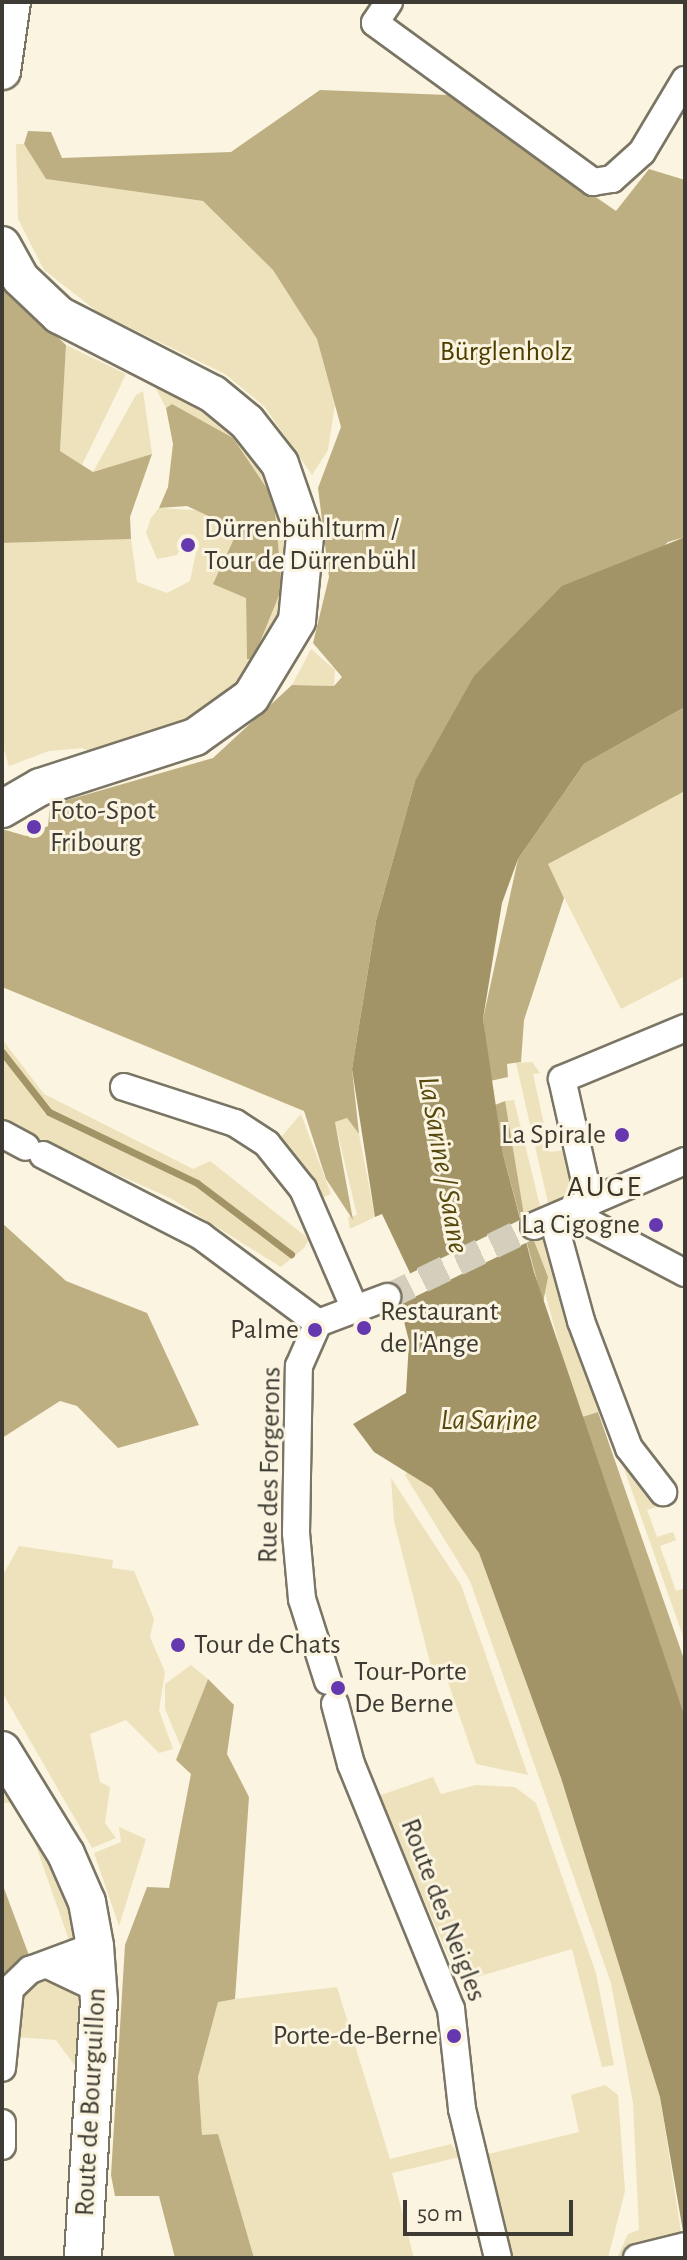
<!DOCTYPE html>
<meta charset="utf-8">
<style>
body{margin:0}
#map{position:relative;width:687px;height:2260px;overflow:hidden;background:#faf4e0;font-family:"Alegreya Sans",sans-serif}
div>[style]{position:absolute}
.green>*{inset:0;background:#eee2bc}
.forest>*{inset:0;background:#bdaf81}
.water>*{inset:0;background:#a29467}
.pier>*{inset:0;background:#faf4e0}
.stream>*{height:7px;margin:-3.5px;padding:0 3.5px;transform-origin:3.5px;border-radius:3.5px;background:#a29467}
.minor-tunnel>*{height:26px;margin-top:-13px;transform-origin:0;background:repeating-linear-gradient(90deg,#d4cfbd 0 26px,transparent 0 39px)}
.roads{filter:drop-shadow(2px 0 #7a7564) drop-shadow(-2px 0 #7a7564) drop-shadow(0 2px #7a7564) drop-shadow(0 -2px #7a7564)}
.minor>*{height:26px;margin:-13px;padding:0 13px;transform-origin:13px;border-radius:13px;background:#fff}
.secondary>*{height:36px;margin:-18px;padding:0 18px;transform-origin:18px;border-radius:18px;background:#fff}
.dots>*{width:22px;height:22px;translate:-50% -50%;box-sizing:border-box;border:4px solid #faf4e0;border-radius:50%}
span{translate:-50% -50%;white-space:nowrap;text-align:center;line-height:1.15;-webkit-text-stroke:6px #faf4e0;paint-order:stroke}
.park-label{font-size:28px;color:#4d3d00}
.poi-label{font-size:28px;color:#3d3b33}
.left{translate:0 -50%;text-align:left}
.right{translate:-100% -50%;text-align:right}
.street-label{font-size:28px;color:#3d3b33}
.water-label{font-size:30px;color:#57480e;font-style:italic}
.neighbourhood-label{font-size:30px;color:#3a3526;letter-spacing:2px}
.frame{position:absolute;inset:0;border:4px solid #3d3b33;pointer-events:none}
.scale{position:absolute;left:403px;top:2200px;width:170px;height:36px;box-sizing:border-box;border:4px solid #3d3b33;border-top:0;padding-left:10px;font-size:24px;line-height:28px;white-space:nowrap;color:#3d3b33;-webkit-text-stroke:6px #faf4e0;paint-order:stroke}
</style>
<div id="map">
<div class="green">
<i style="clip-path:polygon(16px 144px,24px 144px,46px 179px,203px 201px,273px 270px,317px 339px,335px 405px,328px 450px,312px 475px,264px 406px,225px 374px,98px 312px,44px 270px,18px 219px)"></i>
<i style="clip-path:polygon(66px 345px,126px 374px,82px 465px,60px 451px)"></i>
<i style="clip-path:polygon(152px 381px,211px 412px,263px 465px,290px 538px,278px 632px,249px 677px,196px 721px,98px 755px,82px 748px,49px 751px,9px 766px,2px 743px,2px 543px,131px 539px,137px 582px,167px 593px,190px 581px,198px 543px,187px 537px,177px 555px,157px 559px,146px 533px,151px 518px,159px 508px,209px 511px,228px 524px,233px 540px,246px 598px,247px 658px,282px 588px,274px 499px,172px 404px,166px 408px)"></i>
<i style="clip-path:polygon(143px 391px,152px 454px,93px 472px,136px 395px)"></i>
<i style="clip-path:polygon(311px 649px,335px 670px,334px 686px,292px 685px)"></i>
<i style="clip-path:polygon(685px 791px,685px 976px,621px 1009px,547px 864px)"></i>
<i style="clip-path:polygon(2px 1039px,44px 1094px,193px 1169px,210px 1161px,309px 1239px,304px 1248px,281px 1267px,170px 1198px,2px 1123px)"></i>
<i style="clip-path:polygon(532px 1062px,540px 1073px,533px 1074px,550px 1152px,566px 1150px,581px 1193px,549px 1207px,516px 1063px)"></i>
<i style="clip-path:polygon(514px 1100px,541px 1210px,539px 1237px,546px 1238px,598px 1412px,579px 1418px,524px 1215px,505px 1115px,505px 1101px)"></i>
<i style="clip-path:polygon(301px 1114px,331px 1194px,315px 1201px,276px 1143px)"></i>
<i style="clip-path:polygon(347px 1118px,359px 1134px,375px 1217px,350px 1229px,348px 1217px,357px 1215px,335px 1122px)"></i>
<i style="clip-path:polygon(574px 1326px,660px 1497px,663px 1505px,647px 1510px,657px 1537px,673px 1532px,676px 1540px,660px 1546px,676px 1591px,685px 1588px,685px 1642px)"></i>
<i style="clip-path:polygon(408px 1470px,432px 1488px,479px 1553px,561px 1778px,660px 2097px,685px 2258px,617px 2258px,628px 2234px,639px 2230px,633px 2103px,611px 1983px,470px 1581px,405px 1475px)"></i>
<i style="clip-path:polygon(391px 1478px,461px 1585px,528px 1775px,476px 1764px,447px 1679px,435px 1682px,394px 1521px)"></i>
<i style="clip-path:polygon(19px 1546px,113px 1560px,112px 1568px,134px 1571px,154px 1619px,150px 1637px,165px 1672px,159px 1710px,173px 1749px,159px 1753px,126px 1720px,90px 1734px,100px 1782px,110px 1787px,105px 1823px,116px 1838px,92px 1848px,2px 1692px,2px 1577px)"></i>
<i style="clip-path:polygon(191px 1665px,208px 1679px,181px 1747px,165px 1709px,165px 1684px)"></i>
<i style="clip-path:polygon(433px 1777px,441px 1794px,476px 1785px,515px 1787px,536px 1803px,596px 1973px,614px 2065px,602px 2067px,572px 1949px,460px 1982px,378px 1796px)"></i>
<i style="clip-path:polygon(6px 1790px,48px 1851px,82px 1937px,72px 1949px,34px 1840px,12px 1803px,2px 1803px)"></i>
<i style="clip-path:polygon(119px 1827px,146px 1839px,119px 1926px,94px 1853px,121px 1842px)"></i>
<i style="clip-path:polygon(55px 1978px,84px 2003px,81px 2074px,56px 2040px,15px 2037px,26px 1987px)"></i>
<i style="clip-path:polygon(337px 1987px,390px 2159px,451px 2144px,460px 2157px,392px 2173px,414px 2258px,254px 2258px,218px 2135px,202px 2135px,198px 2077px,218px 2001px)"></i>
<i style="clip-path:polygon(605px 2085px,618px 2095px,625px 2191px,608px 2258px,511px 2258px,484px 2155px,579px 2132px,571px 2095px)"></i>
</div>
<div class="forest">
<i style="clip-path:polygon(320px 90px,448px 95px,616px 211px,649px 169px,685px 180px,685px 537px,668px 542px,415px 781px,376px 921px,352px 1069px,359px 1134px,347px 1118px,335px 1122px,353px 1220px,326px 1179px,304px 1111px,2px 987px,2px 829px,26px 836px,48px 826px,50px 807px,64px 801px,213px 758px,292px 685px,334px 686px,342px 677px,313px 643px,329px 577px,318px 488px,341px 427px,317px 339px,273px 270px,203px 201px,46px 179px,24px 144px,28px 131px,51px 132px,62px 158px,231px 152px)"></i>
<i style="clip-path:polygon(2px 285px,66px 345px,60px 451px,93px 472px,152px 454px,130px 517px,131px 539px,2px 543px)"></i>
<i style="clip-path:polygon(172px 404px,233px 438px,274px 499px,282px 588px,253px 659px,247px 659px,246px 598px,213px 584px,233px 541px,228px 525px,187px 506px,159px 508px,168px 487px,173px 444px,166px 408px)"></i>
<i style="clip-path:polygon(685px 707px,685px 791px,548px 864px,564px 898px,524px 1020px,521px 1062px,507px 1064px,508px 1077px,490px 1081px,483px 1019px,518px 859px,584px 764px)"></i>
<i style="clip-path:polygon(505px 1101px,524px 1215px,548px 1277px,543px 1303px,503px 1154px,495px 1105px)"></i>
<i style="clip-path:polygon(2px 1223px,66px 1281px,147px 1313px,199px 1425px,118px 1448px,77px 1406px,60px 1401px,2px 1438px)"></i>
<i style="clip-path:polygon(598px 1412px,685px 1662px,685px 1717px,579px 1418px)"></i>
<i style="clip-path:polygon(208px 1679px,234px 1705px,227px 1754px,249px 1797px,235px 1999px,218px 2002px,198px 2077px,202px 2135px,218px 2134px,254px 2258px,175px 2258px,159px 2196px,115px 2196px,111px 2175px,125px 1945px,147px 1887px,169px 1888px,191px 1774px,176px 1760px)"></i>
<i style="clip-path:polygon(2px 1883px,30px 1958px,2px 1982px)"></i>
</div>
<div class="water">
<i style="clip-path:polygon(685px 537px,685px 707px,584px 764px,518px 859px,502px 903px,483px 1019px,503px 1154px,534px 1272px,685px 1717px,685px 2243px,660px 2097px,561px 1778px,479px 1553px,432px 1488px,374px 1452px,353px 1424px,406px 1393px,409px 1341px,401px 1310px,410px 1273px,382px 1214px,375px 1217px,352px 1069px,376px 921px,415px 781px,474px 676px,562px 586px)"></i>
</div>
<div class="pier">
<i style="clip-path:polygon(524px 1218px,530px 1241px,398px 1305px,405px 1276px)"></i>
</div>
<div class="stream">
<i style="left:2px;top:1052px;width:76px;rotate:51.9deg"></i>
<i style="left:49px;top:1112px;width:164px;rotate:25.6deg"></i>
<i style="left:197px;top:1183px;width:118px;rotate:37.1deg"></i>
</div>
<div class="minor-tunnel">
<i style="left:387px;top:1297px;width:163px;rotate:-25.8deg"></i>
</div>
<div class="roads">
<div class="minor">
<i style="left:389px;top:2px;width:25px;rotate:124deg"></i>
<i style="left:375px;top:23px;width:270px;rotate:36.1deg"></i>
<i style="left:593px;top:182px;width:19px;rotate:-9deg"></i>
<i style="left:612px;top:179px;width:40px;rotate:-42deg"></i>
<i style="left:642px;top:152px;width:84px;rotate:-59.2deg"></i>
<i style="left:124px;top:1087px;width:117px;rotate:18deg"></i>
<i style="left:235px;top:1123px;width:38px;rotate:33deg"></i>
<i style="left:267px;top:1144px;width:58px;rotate:51.3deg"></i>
<i style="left:303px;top:1189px;width:131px;rotate:66.6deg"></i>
<i style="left:2px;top:1134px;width:27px;rotate:28deg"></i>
<i style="left:43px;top:1155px;width:178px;rotate:27.1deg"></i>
<i style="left:201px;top:1236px;width:146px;rotate:36.6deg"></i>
<i style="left:590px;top:1203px;width:127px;rotate:-102.7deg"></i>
<i style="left:562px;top:1079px;width:133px;rotate:-22.5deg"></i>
<i style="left:569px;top:1212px;width:131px;rotate:27.7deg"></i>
<i style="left:553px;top:1219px;width:106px;rotate:74.6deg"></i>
<i style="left:581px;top:1321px;width:136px;rotate:69.3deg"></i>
<i style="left:629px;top:1448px;width:56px;rotate:52.3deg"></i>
<i style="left:534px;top:1226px;width:164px;rotate:-23.3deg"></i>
<i style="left:328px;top:1681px;width:86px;rotate:-107.6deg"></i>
<i style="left:302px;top:1599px;width:66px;rotate:-95.2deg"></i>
<i style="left:296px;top:1533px;width:167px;rotate:-89deg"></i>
<i style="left:299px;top:1366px;width:47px;rotate:-66.2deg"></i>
<i style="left:318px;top:1323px;width:74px;rotate:-20.6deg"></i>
<i style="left:335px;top:1704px;width:62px;rotate:75.1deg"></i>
<i style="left:351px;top:1764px;width:265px;rotate:67.8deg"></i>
<i style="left:451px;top:2009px;width:101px;rotate:83.7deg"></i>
<i style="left:462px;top:2109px;width:153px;rotate:76.4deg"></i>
<i style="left:50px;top:1966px;width:53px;rotate:25.6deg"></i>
<i style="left:2px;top:2068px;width:79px;rotate:-84.2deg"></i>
<i style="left:10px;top:1989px;width:28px;rotate:-44deg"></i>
<i style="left:30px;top:1970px;width:69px;rotate:-20.3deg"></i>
<i style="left:2px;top:2123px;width:23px;rotate:90deg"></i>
<i style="left:637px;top:2258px;width:49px;rotate:-14deg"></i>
</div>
<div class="secondary">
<i style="left:2px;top:71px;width:70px;rotate:-81.8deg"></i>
<i style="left:2px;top:245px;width:38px;rotate:61deg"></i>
<i style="left:20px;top:278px;width:54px;rotate:43.5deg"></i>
<i style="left:59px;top:315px;width:173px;rotate:27.2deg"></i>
<i style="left:213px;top:394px;width:44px;rotate:39.5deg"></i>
<i style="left:247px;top:422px;width:53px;rotate:51.8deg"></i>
<i style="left:280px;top:464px;width:76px;rotate:70.9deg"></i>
<i style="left:305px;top:536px;width:85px;rotate:95.4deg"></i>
<i style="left:297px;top:621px;width:89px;rotate:121.2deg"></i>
<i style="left:251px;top:697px;width:69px;rotate:144.5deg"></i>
<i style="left:195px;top:737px;width:163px;rotate:162.1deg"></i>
<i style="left:40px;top:787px;width:44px;rotate:149.9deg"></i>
<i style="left:2px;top:1750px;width:122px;rotate:58.4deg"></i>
<i style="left:66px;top:1854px;width:52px;rotate:66.4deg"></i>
<i style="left:87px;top:1902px;width:45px;rotate:79.7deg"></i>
<i style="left:95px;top:1946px;width:55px;rotate:85.8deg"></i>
<i style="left:99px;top:2001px;width:257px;rotate:93.6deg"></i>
</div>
</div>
<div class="dots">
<i style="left:188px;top:545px;background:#6638b0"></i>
<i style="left:34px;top:827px;background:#6638b0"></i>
<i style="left:622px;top:1135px;background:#6638b0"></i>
<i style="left:656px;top:1225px;background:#6638b0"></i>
<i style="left:364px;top:1328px;background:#6638b0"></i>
<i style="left:315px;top:1330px;background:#6638b0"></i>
<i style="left:178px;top:1645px;background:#6638b0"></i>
<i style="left:338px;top:1688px;background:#6638b0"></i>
<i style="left:454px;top:2036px;background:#6638b0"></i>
</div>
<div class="park-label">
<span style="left:506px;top:352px">Bürglenholz</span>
</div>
<div class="poi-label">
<span class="left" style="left:204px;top:545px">Dürrenbühlturm /<br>Tour de Dürrenbühl</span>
<span class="left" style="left:50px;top:827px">Foto-Spot<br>Fribourg</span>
<span class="right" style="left:606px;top:1135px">La Spirale</span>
<span class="right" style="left:640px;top:1225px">La Cigogne</span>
<span class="left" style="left:380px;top:1328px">Restaurant<br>de l'Ange</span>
<span class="right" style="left:299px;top:1330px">Palme</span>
<span class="left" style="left:194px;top:1645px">Tour de Chats</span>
<span class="left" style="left:354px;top:1688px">Tour-Porte<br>De Berne</span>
<span class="right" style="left:438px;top:2036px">Porte-de-Berne</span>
</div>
<div class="street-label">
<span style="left:270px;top:1465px;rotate:-89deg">Rue des Forgerons</span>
<span style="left:443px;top:1910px;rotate:69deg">Route des Neigles</span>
<span style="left:91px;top:2102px;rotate:-87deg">Route de Bourguillon</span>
</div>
<div class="water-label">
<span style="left:443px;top:1165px;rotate:80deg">La Sarine / Saane</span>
<span style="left:489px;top:1420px">La Sarine</span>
</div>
<div class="neighbourhood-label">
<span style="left:605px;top:1187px">AUGE</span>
</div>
<div class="frame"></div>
<div class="scale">50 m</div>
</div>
